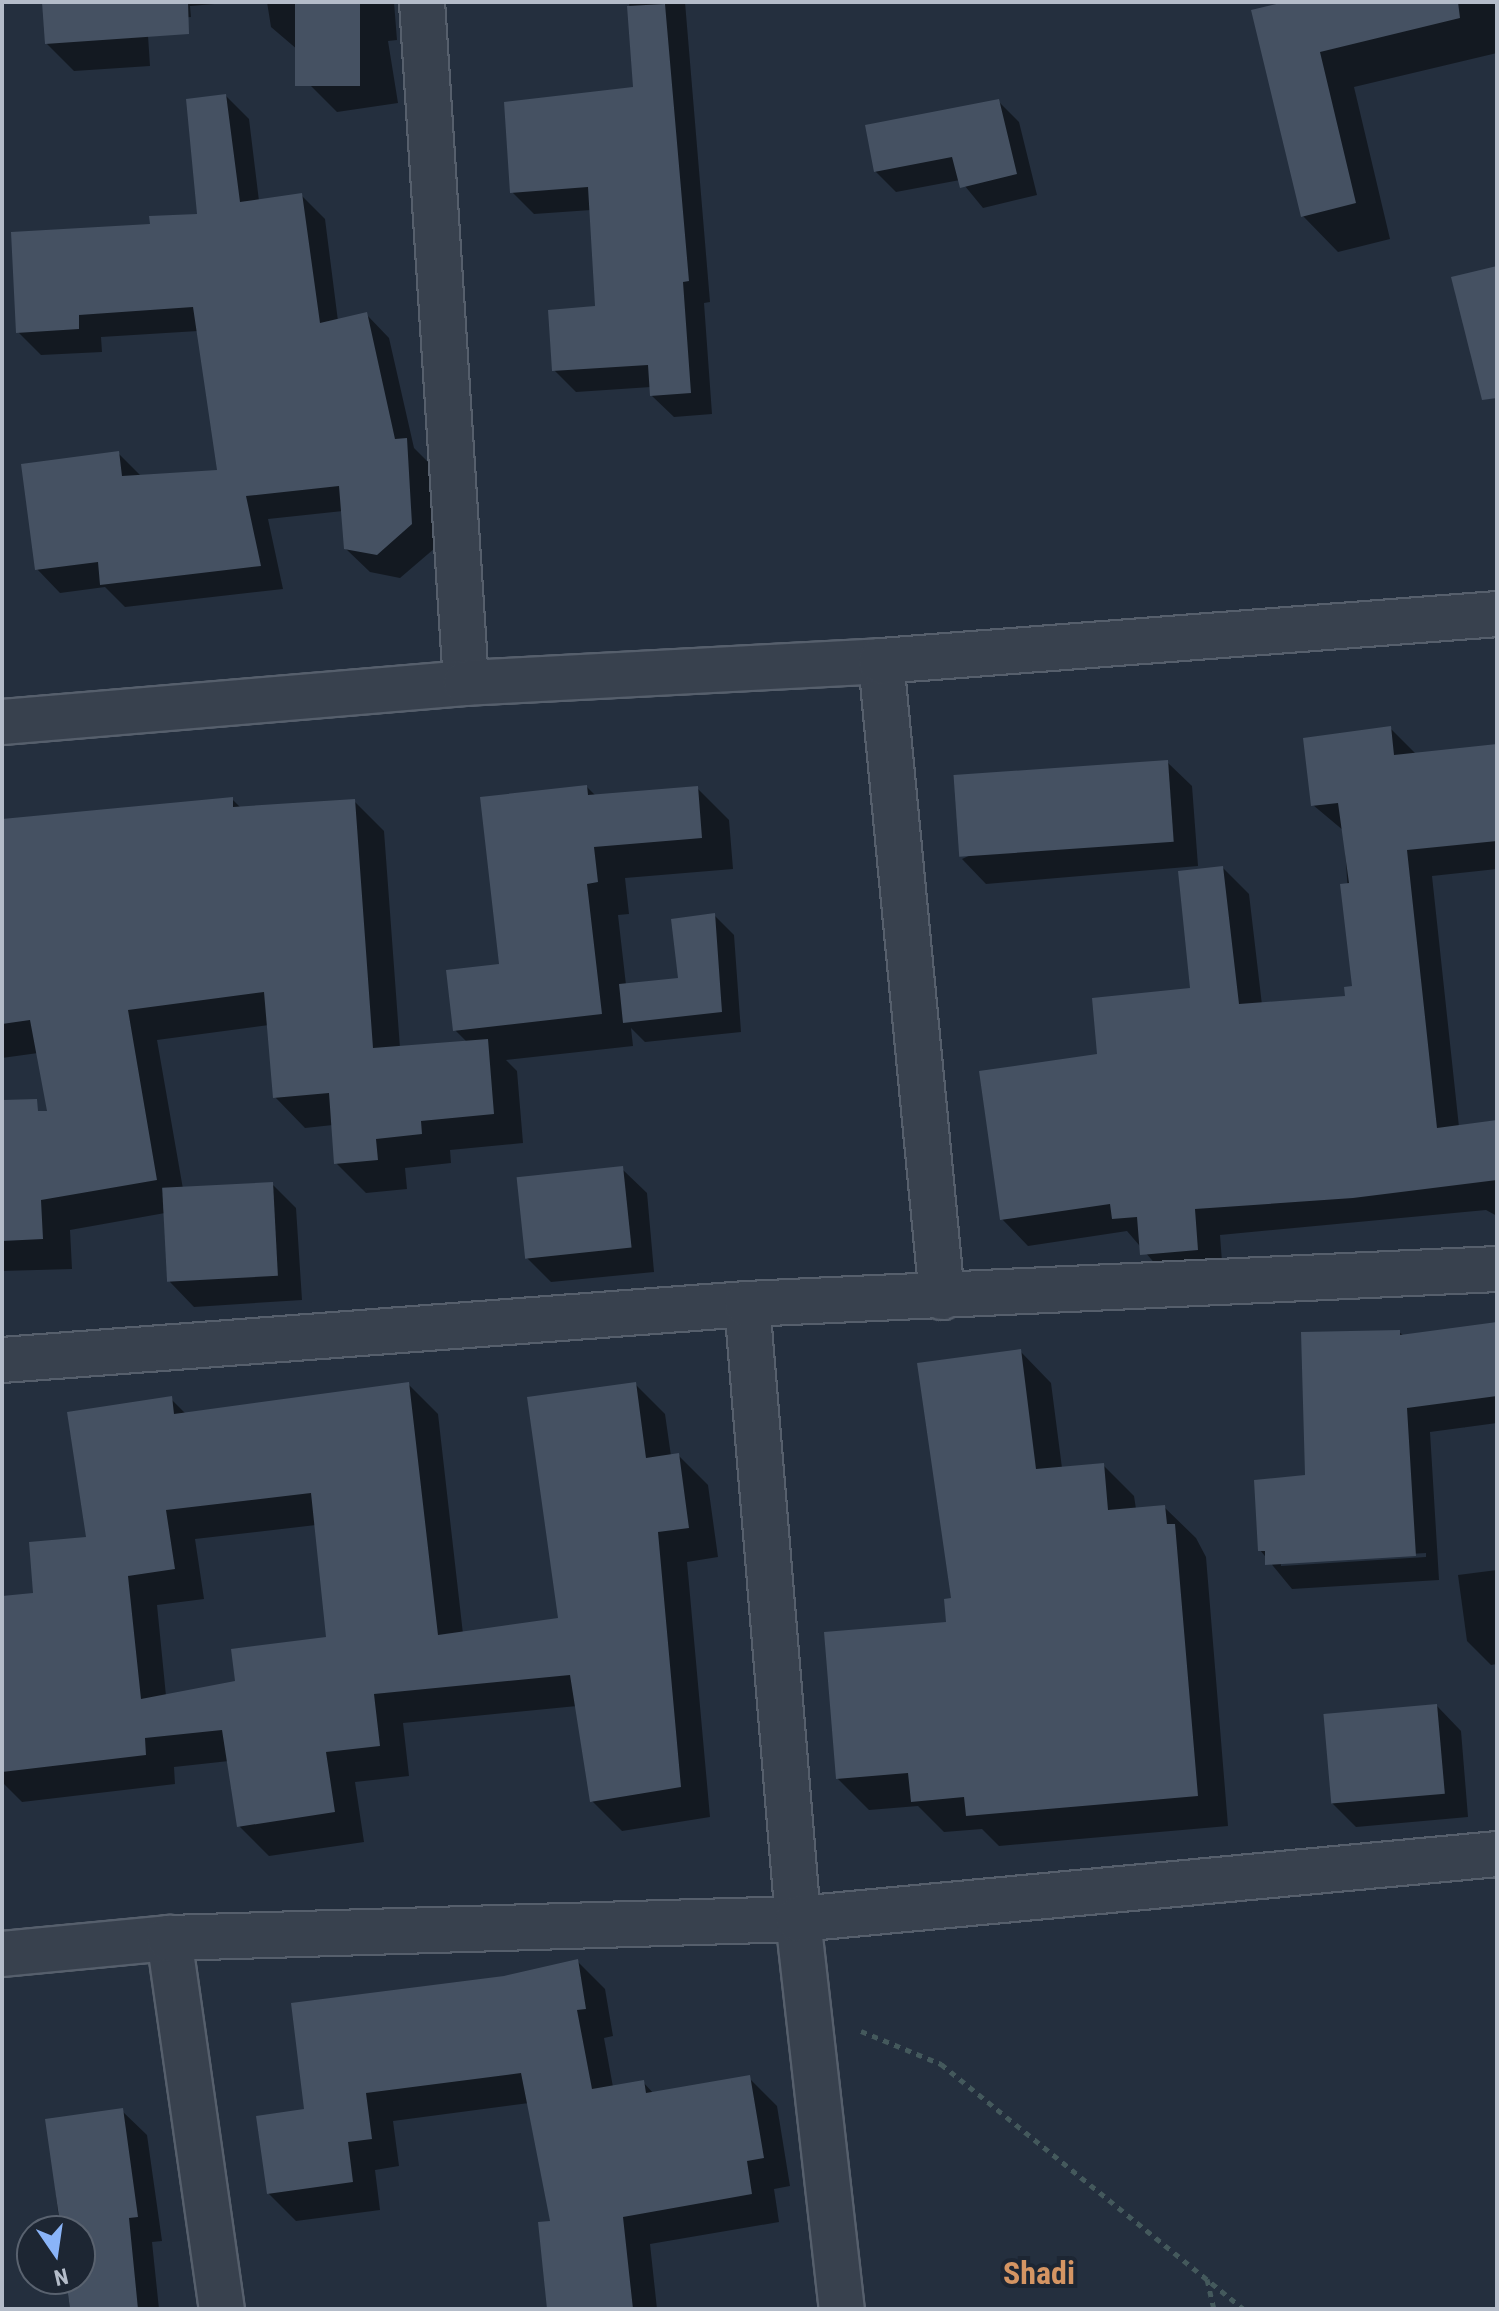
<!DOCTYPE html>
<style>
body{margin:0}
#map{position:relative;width:1499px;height:2311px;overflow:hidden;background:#242f3e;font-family:"Roboto Condensed",sans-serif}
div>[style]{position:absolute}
.shadow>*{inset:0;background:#0007}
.building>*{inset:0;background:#455162;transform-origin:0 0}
.path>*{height:5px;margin-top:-2.5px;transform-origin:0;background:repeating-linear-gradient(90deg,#44595c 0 6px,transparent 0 12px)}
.roads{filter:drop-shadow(2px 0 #565f6c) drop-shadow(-2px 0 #565f6c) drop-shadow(0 2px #565f6c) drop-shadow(0 -2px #565f6c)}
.street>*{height:44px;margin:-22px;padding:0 22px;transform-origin:22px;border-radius:22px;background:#38414e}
span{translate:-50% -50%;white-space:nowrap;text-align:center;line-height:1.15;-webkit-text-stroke:8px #1d2633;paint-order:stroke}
.quarter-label{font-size:32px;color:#d59563;font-weight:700}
.frame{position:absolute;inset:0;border:4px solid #b4bcc9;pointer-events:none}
.north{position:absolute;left:16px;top:2215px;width:80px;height:80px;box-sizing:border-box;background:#1d2633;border:2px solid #59626f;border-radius:50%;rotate:167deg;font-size:22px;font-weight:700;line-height:32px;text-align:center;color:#b4bcc9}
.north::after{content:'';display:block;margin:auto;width:28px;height:36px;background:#8ab4f8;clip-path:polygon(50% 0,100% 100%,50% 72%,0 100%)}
</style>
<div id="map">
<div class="shadow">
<i style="clip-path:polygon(55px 2px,239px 2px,190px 6px,191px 17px,147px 20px,150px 66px,74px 71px,47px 44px)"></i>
<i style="clip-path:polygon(267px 2px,394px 2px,397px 40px,388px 41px,398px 103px,337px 112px,309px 84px,305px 56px,271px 27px)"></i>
<i style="clip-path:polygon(629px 2px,685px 2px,710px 302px,704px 303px,712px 414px,674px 417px,652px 396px,651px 387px,576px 392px,554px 370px,597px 308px,591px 210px,534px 214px,512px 192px,635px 89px)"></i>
<i style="clip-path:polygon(1295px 2px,1497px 2px,1497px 53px,1354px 87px,1390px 239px,1338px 252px,1303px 216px)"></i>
<i style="clip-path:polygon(226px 96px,249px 119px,259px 201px,301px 195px,325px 219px,338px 321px,366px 314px,389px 338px,414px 448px,430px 464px,435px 548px,400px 578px,370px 572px,346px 549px,343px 511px,268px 519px,283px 589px,125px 607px,105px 587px,60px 593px,37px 569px,118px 453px,142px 477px,219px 471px,198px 331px,101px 337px,102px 352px,41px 355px,18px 332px,152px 226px,200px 216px)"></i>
<i style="clip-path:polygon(998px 101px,1019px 122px,1037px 195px,983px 208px,960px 180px,896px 192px,875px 171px)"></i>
<i style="clip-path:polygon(1390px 728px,1416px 754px,1497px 746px,1497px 869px,1432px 876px,1459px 1127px,1497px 1122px,1497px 1216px,1486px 1210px,1220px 1235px,1223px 1275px,1169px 1280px,1127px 1231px,1028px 1246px,1002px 1219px,1099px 1056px,1192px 990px,1223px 868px,1249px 894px,1262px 1005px,1348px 998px,1354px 988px,1344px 831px,1313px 805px)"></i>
<i style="clip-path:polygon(1167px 762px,1192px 786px,1198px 866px,986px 884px,962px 859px)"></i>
<i style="clip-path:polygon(587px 787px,596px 796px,697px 788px,729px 820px,733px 869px,625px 878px,629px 914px,618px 915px,626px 985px,680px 980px,714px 915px,734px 935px,741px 1032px,645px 1042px,631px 1028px,633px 1046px,506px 1060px,517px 1071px,523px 1143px,450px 1150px,451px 1163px,405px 1168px,407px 1189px,366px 1193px,336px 1163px,333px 1125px,305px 1128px,275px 1097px,269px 1025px,157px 1040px,183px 1189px,272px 1184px,296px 1208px,302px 1300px,194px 1307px,170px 1282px,165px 1213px,70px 1230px,72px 1269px,2px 1271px,2px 1114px,49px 1113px,38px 1053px,2px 1058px,2px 889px,232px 799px,242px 809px,354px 801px,384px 831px,400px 1048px,468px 1043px,455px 1030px,501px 966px)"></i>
<i style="clip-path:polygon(622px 1169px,647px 1193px,654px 1272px,551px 1282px,526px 1257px)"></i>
<i style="clip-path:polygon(evenodd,1497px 1324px,1497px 1423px,1430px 1432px,1439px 1580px,1292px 1589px,1260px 1550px,1399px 1332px,1404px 1336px,1497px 1324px,1426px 1553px,1426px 1557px,1281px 1566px,1281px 1562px,1426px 1553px)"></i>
<i style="clip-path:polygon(1020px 1351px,1051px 1383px,1062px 1468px,1103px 1465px,1134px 1496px,1136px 1509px,1164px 1507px,1196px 1538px,1206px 1557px,1228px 1826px,999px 1846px,982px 1829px,944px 1832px,918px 1806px,869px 1810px,837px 1778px,948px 1623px)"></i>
<i style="clip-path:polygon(evenodd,408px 1384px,438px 1414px,463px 1634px,560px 1620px,635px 1384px,665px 1414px,671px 1456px,678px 1455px,708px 1485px,718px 1557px,687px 1562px,710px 1817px,622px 1831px,592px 1801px,577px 1706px,403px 1723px,409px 1776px,355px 1782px,364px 1842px,269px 1856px,239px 1826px,229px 1761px,174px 1767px,175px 1784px,22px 1802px,2px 1782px,2px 1598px,36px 1595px,88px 1538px,171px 1399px,186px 1414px,408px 1384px,316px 1525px,329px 1639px,237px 1683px,166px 1696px,157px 1605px,204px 1599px,195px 1539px,316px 1525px)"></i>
<i style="clip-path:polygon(1497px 1570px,1497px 1664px,1491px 1665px,1467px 1641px,1458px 1575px)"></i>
<i style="clip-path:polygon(1437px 1706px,1461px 1731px,1468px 1817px,1356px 1827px,1331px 1802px)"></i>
<i style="clip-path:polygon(577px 1961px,605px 1989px,613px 2036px,604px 2038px,613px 2087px,643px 2082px,654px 2094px,749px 2078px,777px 2106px,790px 2186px,774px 2189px,779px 2222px,650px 2244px,657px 2309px,549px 2309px,552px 2222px,529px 2103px,393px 2121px,399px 2166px,375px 2170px,380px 2210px,296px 2221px,268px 2193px,306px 2111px,504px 1978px)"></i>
<i style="clip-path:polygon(122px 2111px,147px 2135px,162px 2241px,152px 2242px,159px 2309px,70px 2309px,66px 2279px,80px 2279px,80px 2231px,60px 2231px,48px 2121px)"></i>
</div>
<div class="building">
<i style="clip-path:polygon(42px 2px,188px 2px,189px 34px,45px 44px)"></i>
<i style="left:295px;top:2px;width:65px;height:84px"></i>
<i style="clip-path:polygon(1285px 2px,1458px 2px,1460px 18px,1320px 52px,1356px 203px,1301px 217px,1251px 10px)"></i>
<i style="clip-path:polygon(665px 4px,689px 281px,683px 282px,691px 393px,650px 396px,648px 365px,552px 371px,548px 310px,595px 306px,588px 187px,510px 193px,504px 102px,633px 87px,627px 6px)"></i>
<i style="clip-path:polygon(226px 94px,240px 202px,302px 193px,320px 323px,367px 312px,395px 439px,407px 438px,412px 524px,377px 555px,344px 549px,339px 486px,246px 496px,261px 566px,100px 585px,98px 562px,35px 570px,21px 464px,119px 451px,122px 476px,217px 470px,193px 307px,79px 315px,79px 329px,16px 333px,11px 232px,150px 224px,149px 216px,197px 214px,186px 99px)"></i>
<i style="clip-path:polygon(999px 99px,1017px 174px,960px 188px,952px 157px,874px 172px,865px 125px)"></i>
<i style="clip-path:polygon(1497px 266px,1497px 398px,1482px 400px,1451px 277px)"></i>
<i style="clip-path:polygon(1391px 726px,1394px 755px,1497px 744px,1497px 841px,1407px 850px,1437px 1128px,1497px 1120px,1497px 1180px,1353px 1198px,1195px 1209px,1198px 1250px,1140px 1255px,1137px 1217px,1112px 1219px,1110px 1204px,1000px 1220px,979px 1071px,1097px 1054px,1092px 998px,1190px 988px,1178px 871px,1223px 866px,1239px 1004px,1345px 996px,1344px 987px,1352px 986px,1340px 884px,1349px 883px,1338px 803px,1311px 806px,1303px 738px)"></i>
<i style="left:1168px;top:760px;width:82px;height:215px;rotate:86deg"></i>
<i style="clip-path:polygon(587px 785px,588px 795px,698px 786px,702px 838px,594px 847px,598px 882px,587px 884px,602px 1014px,453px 1031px,446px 970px,499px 964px,480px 797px)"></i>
<i style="clip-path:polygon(233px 797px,233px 807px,355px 799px,373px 1048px,488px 1039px,494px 1114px,421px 1121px,422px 1134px,376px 1139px,378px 1160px,334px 1164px,329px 1093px,273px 1098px,264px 992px,128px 1010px,157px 1180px,41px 1200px,43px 1239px,2px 1241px,2px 1100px,37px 1099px,38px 1111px,47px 1111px,30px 1020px,2px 1024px,2px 819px)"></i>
<i style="clip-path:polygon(715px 913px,722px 1012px,623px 1023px,619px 984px,678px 978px,671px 919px)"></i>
<i style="left:623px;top:1166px;width:82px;height:107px;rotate:84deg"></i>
<i style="left:273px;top:1182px;width:94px;height:111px;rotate:87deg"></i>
<i style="clip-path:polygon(1497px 1322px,1497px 1396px,1407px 1408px,1416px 1556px,1265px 1565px,1265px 1551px,1258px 1551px,1254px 1480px,1305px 1475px,1301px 1332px,1400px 1330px,1400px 1335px)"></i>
<i style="clip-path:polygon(1021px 1349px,1036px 1469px,1104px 1463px,1108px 1510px,1165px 1505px,1167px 1524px,1175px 1524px,1198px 1796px,966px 1816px,964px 1797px,911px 1802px,908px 1773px,836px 1779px,824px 1632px,946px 1622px,944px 1599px,951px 1598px,917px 1363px)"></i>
<i style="clip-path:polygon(evenodd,409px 1382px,438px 1635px,558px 1618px,527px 1397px,636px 1382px,646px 1458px,679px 1453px,689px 1528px,658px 1532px,681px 1787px,590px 1802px,570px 1675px,374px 1694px,380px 1746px,326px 1752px,335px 1812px,237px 1827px,222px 1730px,145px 1738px,146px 1755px,2px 1772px,2px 1596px,33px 1593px,29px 1542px,86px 1537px,67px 1412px,172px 1396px,174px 1414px,409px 1382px,311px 1493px,326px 1637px,231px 1649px,235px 1681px,141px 1699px,128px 1576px,175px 1569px,166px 1510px,311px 1493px)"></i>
<i style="left:1437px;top:1704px;width:90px;height:114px;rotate:85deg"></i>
<i style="clip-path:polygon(578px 1959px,586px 2009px,577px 2010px,592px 2089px,644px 2080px,646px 2093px,750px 2075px,764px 2158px,747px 2161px,752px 2194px,623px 2217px,633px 2309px,547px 2309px,538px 2222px,550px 2221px,521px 2073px,366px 2093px,372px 2139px,348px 2142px,353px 2182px,267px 2194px,256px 2116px,304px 2109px,291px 2003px,504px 1976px)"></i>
<i style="clip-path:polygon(123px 2108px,138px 2217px,129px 2218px,138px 2309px,70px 2309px,66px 2279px,80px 2279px,80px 2231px,61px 2231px,45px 2119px)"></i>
</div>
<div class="path">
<i style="left:861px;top:2031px;width:87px;rotate:22.4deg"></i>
<i style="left:941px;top:2064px;width:390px;rotate:39deg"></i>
<i style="left:1207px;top:2279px;width:31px;rotate:77deg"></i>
</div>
<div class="roads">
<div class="street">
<i style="left:422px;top:2px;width:682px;rotate:86.3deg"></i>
<i style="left:881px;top:661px;width:639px;rotate:84.52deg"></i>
<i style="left:2px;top:722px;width:466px;rotate:-4.8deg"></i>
<i style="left:466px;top:683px;width:416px;rotate:-3deg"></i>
<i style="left:881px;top:661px;width:618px;rotate:-4.36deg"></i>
<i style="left:747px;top:1304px;width:617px;rotate:85.26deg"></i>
<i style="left:798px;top:1919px;width:392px;rotate:83.6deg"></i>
<i style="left:2px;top:1360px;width:747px;rotate:-4.3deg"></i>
<i style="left:747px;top:1304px;width:751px;rotate:-2.67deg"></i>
<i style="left:169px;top:1938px;width:375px;rotate:81.9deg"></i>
<i style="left:2px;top:1954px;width:168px;rotate:-5.5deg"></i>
<i style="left:169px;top:1938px;width:629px;rotate:-1.73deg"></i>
<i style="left:798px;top:1919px;width:702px;rotate:-5.31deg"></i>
</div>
</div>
<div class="quarter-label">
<span style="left:1039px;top:2273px">Shadi</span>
</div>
<div class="frame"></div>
<div class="north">N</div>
</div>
